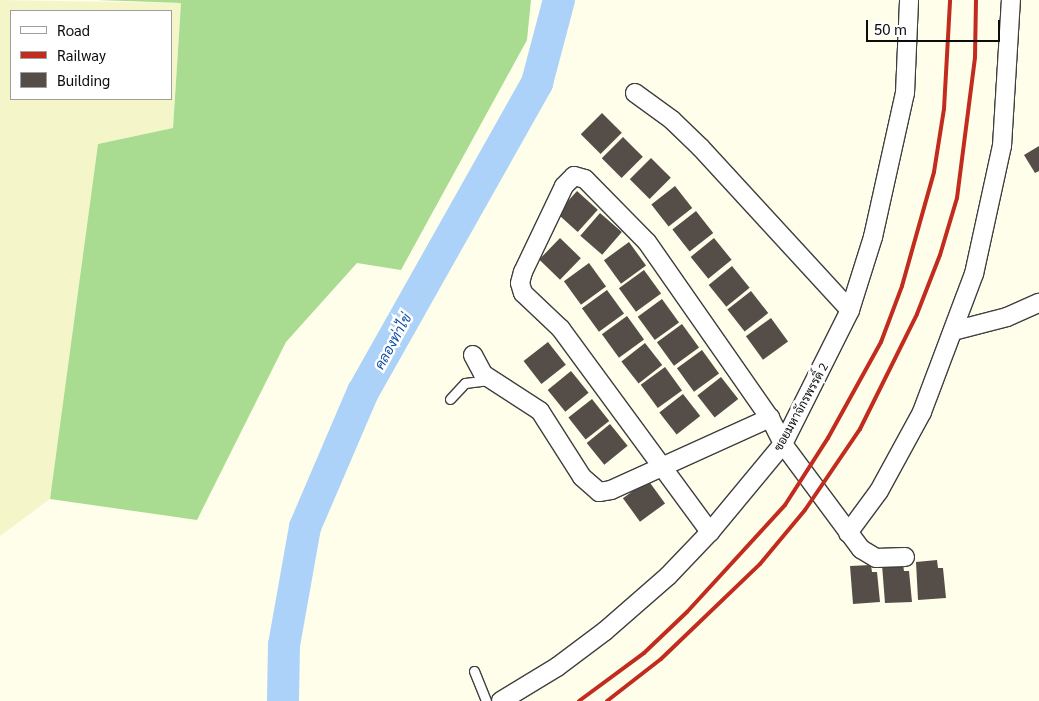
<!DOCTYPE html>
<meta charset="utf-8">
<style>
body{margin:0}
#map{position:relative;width:1039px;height:701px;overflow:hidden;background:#fffeea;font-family:Georgia,Sarabun,serif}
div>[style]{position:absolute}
.farmland>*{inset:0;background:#f4f6c9}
.forest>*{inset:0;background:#a9dc91}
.river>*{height:32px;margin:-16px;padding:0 16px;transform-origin:16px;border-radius:16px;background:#acd2f9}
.building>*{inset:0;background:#554e48;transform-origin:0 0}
.roads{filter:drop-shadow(1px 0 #3f3f3f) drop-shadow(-1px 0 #3f3f3f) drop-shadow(0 1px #3f3f3f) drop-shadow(0 -1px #3f3f3f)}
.lane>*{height:9px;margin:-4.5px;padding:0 4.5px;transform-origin:4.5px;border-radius:4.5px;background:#fff}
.street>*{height:18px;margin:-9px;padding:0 9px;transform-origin:9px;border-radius:9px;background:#fff}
.rail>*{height:4px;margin:-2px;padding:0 2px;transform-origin:2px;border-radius:2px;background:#c12c1e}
span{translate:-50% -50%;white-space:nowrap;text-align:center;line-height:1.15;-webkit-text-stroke:5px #fff;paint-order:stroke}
.street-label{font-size:12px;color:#0c0c0c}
.water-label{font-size:14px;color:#104fa2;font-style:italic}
.legend{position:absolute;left:10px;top:10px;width:162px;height:90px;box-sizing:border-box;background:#fff;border:1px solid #9e9e9e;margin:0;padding:6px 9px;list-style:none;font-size:15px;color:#0c0c0c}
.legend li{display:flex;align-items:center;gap:10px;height:25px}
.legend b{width:25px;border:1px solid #9e9e9e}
.scale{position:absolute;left:866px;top:20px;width:134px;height:22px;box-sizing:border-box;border:2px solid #0c0c0c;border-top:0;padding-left:6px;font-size:15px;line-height:18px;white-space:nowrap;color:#0c0c0c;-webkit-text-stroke:4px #fff;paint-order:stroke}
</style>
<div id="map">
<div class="farmland">
<i style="clip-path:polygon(evenodd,0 0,181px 3px,173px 128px,98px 144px,50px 499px,0 536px,0 0,11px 11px,171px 11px,171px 99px,11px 99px,11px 11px)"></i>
</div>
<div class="forest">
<i style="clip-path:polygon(97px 0,531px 0,527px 40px,401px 270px,357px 263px,286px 342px,197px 520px,50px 499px,98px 144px,173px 128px,181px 3px)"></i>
</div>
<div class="river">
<i style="left:283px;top:701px;width:56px;rotate:-89deg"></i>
<i style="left:284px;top:645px;width:120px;rotate:-79.9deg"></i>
<i style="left:305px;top:527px;width:147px;rotate:-66.8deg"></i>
<i style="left:363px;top:392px;width:355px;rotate:-60.6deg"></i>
<i style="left:537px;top:83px;width:86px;rotate:-75.2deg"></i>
</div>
<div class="building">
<i style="left:602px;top:113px;width:28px;height:30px;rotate:45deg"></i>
<i style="left:623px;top:137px;width:28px;height:30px;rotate:45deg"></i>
<i style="clip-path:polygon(1039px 146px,1039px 171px,1035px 173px,1024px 155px)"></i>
<i style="left:651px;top:158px;width:28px;height:30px;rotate:45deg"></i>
<i style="left:675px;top:186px;width:28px;height:30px;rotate:52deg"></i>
<i style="left:577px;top:191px;width:28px;height:30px;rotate:42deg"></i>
<i style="left:696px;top:211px;width:28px;height:30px;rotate:52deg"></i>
<i style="left:600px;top:213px;width:29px;height:30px;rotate:41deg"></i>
<i style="left:560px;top:238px;width:29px;height:30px;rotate:44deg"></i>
<i style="left:714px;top:238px;width:28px;height:30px;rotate:51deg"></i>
<i style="left:629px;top:242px;width:29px;height:31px;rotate:54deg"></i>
<i style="left:589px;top:263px;width:29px;height:31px;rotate:54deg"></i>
<i style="left:732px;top:266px;width:28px;height:30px;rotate:51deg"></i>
<i style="left:644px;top:270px;width:29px;height:31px;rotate:54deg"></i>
<i style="left:607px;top:290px;width:29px;height:31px;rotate:54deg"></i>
<i style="left:751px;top:291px;width:28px;height:30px;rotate:52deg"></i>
<i style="left:662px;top:299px;width:29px;height:30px;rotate:54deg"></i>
<i style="left:627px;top:316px;width:29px;height:31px;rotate:54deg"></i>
<i style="left:771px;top:318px;width:29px;height:31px;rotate:54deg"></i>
<i style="left:682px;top:324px;width:29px;height:31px;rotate:54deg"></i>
<i style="left:548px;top:342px;width:29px;height:31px;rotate:52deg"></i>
<i style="left:645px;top:343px;width:28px;height:30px;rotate:52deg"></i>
<i style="left:702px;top:350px;width:29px;height:31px;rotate:54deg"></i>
<i style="left:665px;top:367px;width:29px;height:30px;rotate:54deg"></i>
<i style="left:571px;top:371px;width:28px;height:30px;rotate:51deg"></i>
<i style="left:721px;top:377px;width:28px;height:30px;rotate:52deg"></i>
<i style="left:683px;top:394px;width:28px;height:30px;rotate:52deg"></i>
<i style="left:592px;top:399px;width:28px;height:30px;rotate:52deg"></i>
<i style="left:610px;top:424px;width:28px;height:30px;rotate:51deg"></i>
<i style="left:648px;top:480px;width:29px;height:31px;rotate:54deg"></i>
<i style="clip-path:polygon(937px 560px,938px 568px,943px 568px,946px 598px,918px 600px,916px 562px)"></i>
<i style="clip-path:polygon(903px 564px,904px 571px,909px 571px,912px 602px,885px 603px,882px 565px)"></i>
<i style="clip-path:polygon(871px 565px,872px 572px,877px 572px,880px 602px,853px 604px,850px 566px)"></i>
</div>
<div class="roads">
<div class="lane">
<i style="left:450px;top:399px;width:22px;rotate:-47deg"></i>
<i style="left:465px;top:383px;width:24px;rotate:-7deg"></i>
<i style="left:474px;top:671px;width:32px;rotate:68deg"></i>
</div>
<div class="street">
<i style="left:635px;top:93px;width:46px;rotate:36.1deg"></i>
<i style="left:672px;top:120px;width:40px;rotate:44deg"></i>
<i style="left:701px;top:148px;width:220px;rotate:47.4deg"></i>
<i style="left:953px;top:331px;width:56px;rotate:-14.5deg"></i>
<i style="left:1007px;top:317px;width:35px;rotate:-24deg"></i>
<i style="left:473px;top:355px;width:21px;rotate:62deg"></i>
<i style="left:483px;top:374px;width:68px;rotate:33deg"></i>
<i style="left:540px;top:411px;width:78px;rotate:57.5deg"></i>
<i style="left:582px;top:477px;width:23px;rotate:41deg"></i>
<i style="left:599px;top:492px;width:12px;rotate:-9deg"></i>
<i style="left:611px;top:490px;width:175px;rotate:-24.4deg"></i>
<i style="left:710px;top:532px;width:252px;rotate:-126.3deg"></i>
<i style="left:561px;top:329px;width:52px;rotate:-136.5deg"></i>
<i style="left:523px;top:293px;width:10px;rotate:-107deg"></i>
<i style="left:520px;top:283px;width:11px;rotate:-75deg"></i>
<i style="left:523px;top:272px;width:95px;rotate:-64.5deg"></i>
<i style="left:564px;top:186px;width:14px;rotate:-45deg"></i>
<i style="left:574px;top:176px;width:11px;rotate:15deg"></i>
<i style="left:585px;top:179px;width:88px;rotate:45.5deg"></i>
<i style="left:647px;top:242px;width:215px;rotate:55.1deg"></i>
<i style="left:770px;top:418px;width:29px;rotate:63deg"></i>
<i style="left:783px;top:444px;width:131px;rotate:53.4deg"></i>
<i style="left:861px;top:549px;width:17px;rotate:31deg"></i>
<i style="left:876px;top:558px;width:29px;rotate:-2deg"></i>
<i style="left:848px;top:533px;width:52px;rotate:-53.6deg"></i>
<i style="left:879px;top:491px;width:90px;rotate:-61.4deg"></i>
<i style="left:922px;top:412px;width:147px;rotate:-69.4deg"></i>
<i style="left:974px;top:274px;width:131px;rotate:-77.7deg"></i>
<i style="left:1002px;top:146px;width:146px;rotate:-86.5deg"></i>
<i style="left:501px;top:701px;width:66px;rotate:-31.3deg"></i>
<i style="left:557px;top:667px;width:60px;rotate:-36.9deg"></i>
<i style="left:605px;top:631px;width:84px;rotate:-41.1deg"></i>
<i style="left:668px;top:576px;width:61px;rotate:-46.3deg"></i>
<i style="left:710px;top:532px;width:114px;rotate:-50.3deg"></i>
<i style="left:783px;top:444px;width:150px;rotate:-63.4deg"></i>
<i style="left:850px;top:310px;width:77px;rotate:-72.5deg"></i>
<i style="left:873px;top:237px;width:148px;rotate:-77.5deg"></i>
<i style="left:905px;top:93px;width:93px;rotate:-87.5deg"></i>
</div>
</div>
<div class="rail">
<i style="left:579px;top:701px;width:81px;rotate:-36.4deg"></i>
<i style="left:644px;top:653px;width:59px;rotate:-43.6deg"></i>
<i style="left:687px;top:612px;width:145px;rotate:-47.5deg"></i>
<i style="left:785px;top:505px;width:80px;rotate:-57.3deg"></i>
<i style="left:828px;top:438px;width:110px;rotate:-61.1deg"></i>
<i style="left:881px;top:342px;width:60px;rotate:-69.4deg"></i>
<i style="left:902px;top:286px;width:118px;rotate:-74.3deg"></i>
<i style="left:934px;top:172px;width:64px;rotate:-81deg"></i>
<i style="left:944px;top:109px;width:109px;rotate:-86.8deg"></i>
<i style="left:607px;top:701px;width:68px;rotate:-37.9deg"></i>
<i style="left:661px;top:659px;width:137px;rotate:-43.8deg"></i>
<i style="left:760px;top:564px;width:70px;rotate:-50.2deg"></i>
<i style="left:805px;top:510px;width:98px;rotate:-55.8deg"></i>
<i style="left:860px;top:429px;width:128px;rotate:-63.6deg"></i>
<i style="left:917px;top:314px;width:63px;rotate:-68.7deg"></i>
<i style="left:940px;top:255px;width:59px;rotate:-73.4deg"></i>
<i style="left:957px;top:198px;width:142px;rotate:-82.7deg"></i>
<i style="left:975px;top:57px;width:57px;rotate:-89deg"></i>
</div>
<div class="street-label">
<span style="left:801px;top:407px;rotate:-61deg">ซอยมหาจักรพรรดิ์ 2</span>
</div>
<div class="water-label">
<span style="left:392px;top:341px;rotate:-61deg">คลองท่าไข่</span>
</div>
<ul class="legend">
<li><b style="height:6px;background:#fff"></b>Road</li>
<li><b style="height:6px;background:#c12c1e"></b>Railway</li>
<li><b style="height:14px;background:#554e48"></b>Building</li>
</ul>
<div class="scale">50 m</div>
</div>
